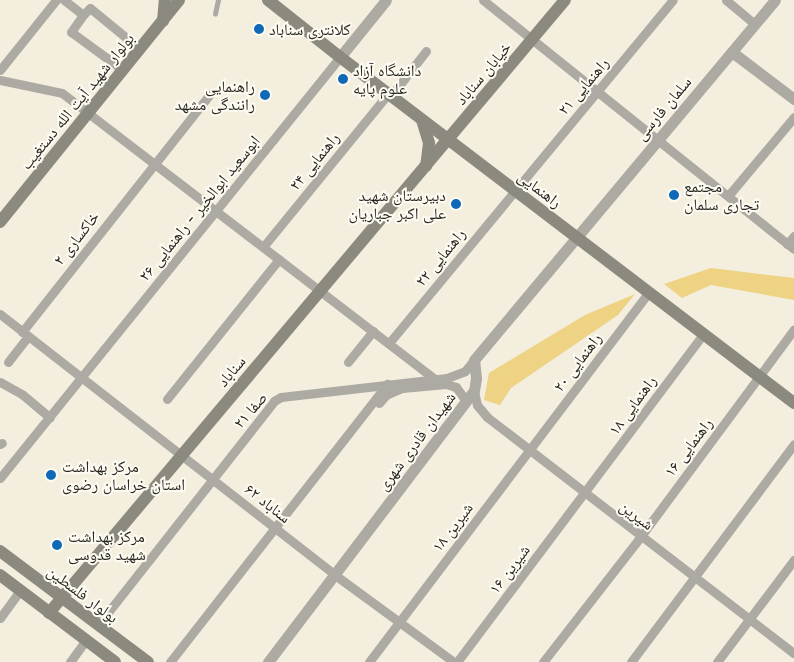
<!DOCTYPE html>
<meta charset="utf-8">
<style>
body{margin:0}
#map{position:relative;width:794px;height:662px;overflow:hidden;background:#f3eede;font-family:Inter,"Noto Naskh Arabic",sans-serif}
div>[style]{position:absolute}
.green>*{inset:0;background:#edd383}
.service>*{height:4.5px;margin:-2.25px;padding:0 2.25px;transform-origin:2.25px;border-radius:2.25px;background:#acaaa3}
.minor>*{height:9px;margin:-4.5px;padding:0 4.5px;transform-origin:4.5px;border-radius:4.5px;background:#acaaa3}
.tertiary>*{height:11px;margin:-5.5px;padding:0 5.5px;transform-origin:5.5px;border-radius:5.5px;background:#acaaa3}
.secondary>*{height:12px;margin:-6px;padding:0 6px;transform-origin:6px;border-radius:6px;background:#8c897f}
.dots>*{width:14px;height:14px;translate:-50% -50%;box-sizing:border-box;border:2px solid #fefbf2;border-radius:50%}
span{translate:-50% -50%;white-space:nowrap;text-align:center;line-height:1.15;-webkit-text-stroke:4px #fefbf2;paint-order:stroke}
.poi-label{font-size:16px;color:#282620}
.left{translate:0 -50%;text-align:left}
.right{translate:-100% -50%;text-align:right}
.street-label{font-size:16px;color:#282620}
</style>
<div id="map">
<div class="green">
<i style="clip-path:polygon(711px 268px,794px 278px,794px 300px,711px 285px,682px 298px,664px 284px)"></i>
<i style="clip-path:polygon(635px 294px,618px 315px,511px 388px,500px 405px,484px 400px,489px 373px,585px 315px)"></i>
</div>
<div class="service">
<i style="left:215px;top:14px;width:14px;rotate:-78deg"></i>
</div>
<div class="minor">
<i style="left:64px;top:0;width:24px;rotate:38deg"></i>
<i style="left:483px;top:0;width:398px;rotate:38.7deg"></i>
<i style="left:726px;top:0;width:38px;rotate:40deg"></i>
<i style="left:0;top:70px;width:90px;rotate:-51.3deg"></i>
<i style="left:123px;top:70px;width:64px;rotate:-143.8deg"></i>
<i style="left:71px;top:32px;width:21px;rotate:-55deg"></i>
<i style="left:83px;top:15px;width:10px;rotate:-45deg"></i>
<i style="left:90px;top:8px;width:65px;rotate:39.4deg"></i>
<i style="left:0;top:80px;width:63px;rotate:11.8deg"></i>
<i style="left:62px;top:93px;width:470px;rotate:37.5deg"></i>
<i style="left:391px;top:96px;width:57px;rotate:-52.1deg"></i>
<i style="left:728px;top:196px;width:103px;rotate:-50.1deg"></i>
<i style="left:787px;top:244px;width:11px;rotate:-49deg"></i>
<i style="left:263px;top:247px;width:198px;rotate:-50.8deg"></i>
<i style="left:0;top:314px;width:425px;rotate:37.9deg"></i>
<i style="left:335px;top:575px;width:147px;rotate:36.2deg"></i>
<i style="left:22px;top:332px;width:303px;rotate:-51.7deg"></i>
<i style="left:389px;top:343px;width:445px;rotate:-50.4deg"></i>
<i style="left:8px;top:362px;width:33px;rotate:-52deg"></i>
<i style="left:348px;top:362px;width:40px;rotate:-51deg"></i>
<i style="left:0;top:382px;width:26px;rotate:29deg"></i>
<i style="left:23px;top:395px;width:35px;rotate:40deg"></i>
<i style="left:474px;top:391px;width:14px;rotate:78deg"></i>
<i style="left:477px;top:405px;width:16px;rotate:50deg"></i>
<i style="left:487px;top:417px;width:387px;rotate:37.6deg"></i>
<i style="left:167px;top:399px;width:179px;rotate:-51.3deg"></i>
<i style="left:379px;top:403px;width:11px;rotate:-49deg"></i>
<i style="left:386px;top:395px;width:17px;rotate:-24deg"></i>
<i style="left:402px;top:388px;width:44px;rotate:-5.2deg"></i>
<i style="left:446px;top:384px;width:10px;rotate:17deg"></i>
<i style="left:456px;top:387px;width:17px;rotate:54deg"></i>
<i style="left:0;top:444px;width:2px;rotate:-27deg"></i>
<i style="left:0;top:478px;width:541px;rotate:-51.08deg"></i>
<i style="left:0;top:618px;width:29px;rotate:-54deg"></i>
<i style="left:98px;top:625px;width:285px;rotate:-51.8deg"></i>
<i style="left:274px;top:401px;width:8px;rotate:-30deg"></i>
<i style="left:281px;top:397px;width:167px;rotate:-6.5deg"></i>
<i style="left:447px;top:378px;width:19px;rotate:-21deg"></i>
<i style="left:465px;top:371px;width:14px;rotate:-51deg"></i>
<i style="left:70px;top:662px;width:27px;rotate:-54deg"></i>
<i style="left:170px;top:662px;width:353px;rotate:-52deg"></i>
<i style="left:369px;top:662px;width:464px;rotate:-52.9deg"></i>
<i style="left:457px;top:662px;width:410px;rotate:-53.1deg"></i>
<i style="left:543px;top:662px;width:160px;rotate:-52.1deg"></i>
<i style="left:641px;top:536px;width:257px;rotate:-53.5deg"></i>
<i style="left:631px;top:662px;width:272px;rotate:-53.2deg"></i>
<i style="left:717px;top:662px;width:128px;rotate:-53deg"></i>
</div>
<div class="tertiary">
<i style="left:732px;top:52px;width:78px;rotate:37.2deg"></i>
<i style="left:340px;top:57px;width:73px;rotate:-51.1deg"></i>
<i style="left:268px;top:662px;width:340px;rotate:-52.8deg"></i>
<i style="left:474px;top:391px;width:13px;rotate:-81deg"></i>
<i style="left:476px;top:378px;width:18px;rotate:-96deg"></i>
<i style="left:474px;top:360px;width:469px;rotate:-50.1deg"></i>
</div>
<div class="secondary">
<i style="left:268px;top:0;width:92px;rotate:38.4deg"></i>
<i style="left:340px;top:57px;width:571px;rotate:37.31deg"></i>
<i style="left:163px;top:21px;width:21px;rotate:-85deg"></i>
<i style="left:422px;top:120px;width:24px;rotate:73deg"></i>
<i style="left:429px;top:143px;width:23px;rotate:97deg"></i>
<i style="left:0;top:222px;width:285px;rotate:-51.1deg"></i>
<i style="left:0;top:551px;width:185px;rotate:36.9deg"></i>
<i style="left:0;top:575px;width:144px;rotate:37.1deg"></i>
<i style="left:49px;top:613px;width:801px;rotate:-49.91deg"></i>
</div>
<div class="dots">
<i style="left:259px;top:29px;background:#0f69b6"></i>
<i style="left:343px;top:79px;background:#0f69b6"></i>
<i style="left:265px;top:95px;background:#0f69b6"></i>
<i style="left:674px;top:195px;background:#0f69b6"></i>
<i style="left:456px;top:204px;background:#0f69b6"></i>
<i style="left:51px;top:475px;background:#0f69b6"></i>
<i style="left:57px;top:545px;background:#0f69b6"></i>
</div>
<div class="poi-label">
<span class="left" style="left:269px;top:29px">کلانتری سناباد</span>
<span class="left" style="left:353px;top:79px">دانشگاه آزاد<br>علوم پایه</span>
<span class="right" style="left:255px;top:95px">راهنمایی<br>رانندگی مشهد</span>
<span class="left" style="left:684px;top:195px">مجتمع<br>تجاری سلمان</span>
<span class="right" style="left:446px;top:204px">دبیرستان شهید<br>علی اکبر جباریان</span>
<span class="left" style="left:62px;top:475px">مرکز بهداشت<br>استان خراسان رضوی</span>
<span class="left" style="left:68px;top:545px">مرکز بهداشت<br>شهید قدوسی</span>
</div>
<div class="street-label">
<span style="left:483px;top:73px;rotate:-50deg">خیابان سناباد</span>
<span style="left:583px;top:86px;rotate:-50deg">راهنمایی ۲۱</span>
<span style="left:77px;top:101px;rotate:-51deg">بولوار شهید آیت الله دستغیب</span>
<span style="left:663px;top:108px;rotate:-50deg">سلمان فارسی</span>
<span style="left:314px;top:161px;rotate:-51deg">راهنمایی ۲۴</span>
<span style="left:540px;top:189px;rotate:37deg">راهنمایی</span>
<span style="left:199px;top:208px;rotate:-51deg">ابوسعید ابوالخیر - راهنمایی ۲۶</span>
<span style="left:76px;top:238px;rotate:-52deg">خاکساری ۲</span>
<span style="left:440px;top:257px;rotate:-51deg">راهنمایی ۲۲</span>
<span style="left:577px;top:362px;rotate:-53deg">راهنمایی ۲۰</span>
<span style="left:231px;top:371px;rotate:-50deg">سناباد</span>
<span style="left:632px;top:405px;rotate:-54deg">راهنمایی ۱۸</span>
<span style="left:250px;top:410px;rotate:-49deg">صفا ۲۱</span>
<span style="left:416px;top:441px;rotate:-53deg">شهیدان قادری شهری</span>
<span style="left:688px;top:447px;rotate:-53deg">راهنمایی ۱۶</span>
<span style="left:268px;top:503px;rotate:38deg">سناباد ۶۲</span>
<span style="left:637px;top:515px;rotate:37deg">شیرین</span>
<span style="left:452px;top:527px;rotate:-53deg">شیرین ۱۸</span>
<span style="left:509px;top:569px;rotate:-53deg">شیرین ۱۶</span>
<span style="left:83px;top:594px;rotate:37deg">بولوار فلسطین</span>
</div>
</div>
